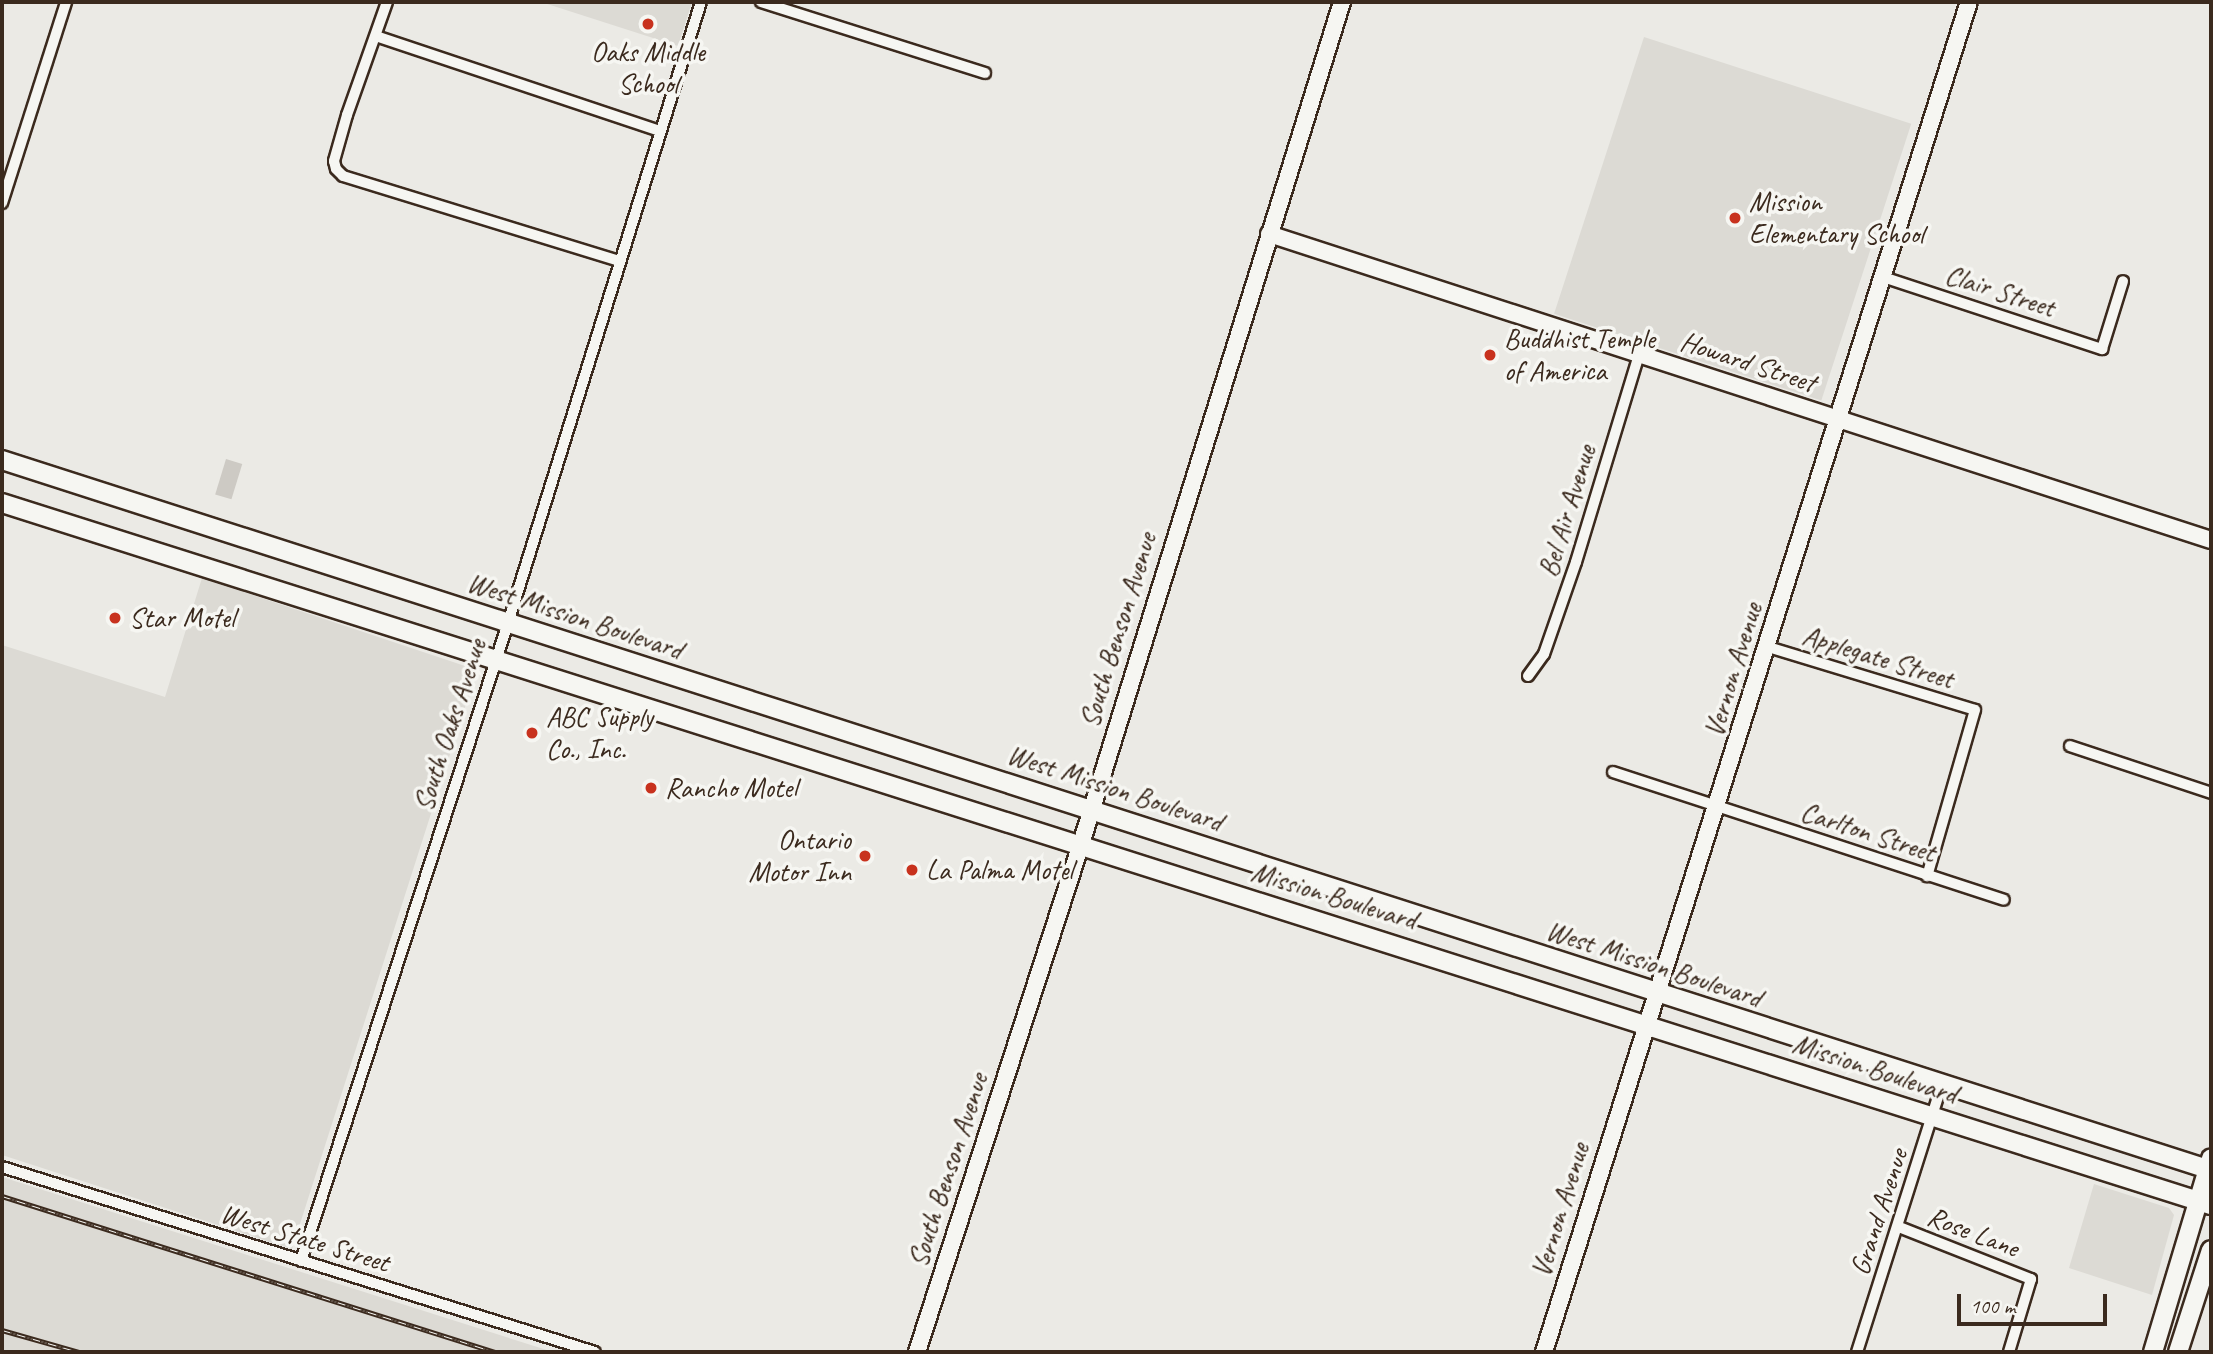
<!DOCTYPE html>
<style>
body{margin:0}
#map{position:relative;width:2213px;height:1354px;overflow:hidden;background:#ebeae5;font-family:Caveat,sans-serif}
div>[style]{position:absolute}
.built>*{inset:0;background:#dcdad4;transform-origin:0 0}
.green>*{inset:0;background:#cdcac4;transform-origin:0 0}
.roads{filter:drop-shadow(2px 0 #3b2a1e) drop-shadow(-2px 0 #3b2a1e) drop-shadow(0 2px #3b2a1e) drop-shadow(0 -2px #3b2a1e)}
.street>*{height:10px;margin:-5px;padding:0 5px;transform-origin:5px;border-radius:5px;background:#f6f6f2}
.secondary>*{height:16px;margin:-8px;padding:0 8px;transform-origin:8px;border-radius:8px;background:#f6f6f2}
.primary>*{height:18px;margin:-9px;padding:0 9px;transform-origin:9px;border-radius:9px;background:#f6f6f2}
.rail>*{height:5px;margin-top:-2.5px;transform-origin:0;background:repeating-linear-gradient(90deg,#f6f6f2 0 8px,#3b2a1e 0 16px);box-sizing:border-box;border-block:2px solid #3b2a1e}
.dots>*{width:19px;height:19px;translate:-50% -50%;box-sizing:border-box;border:4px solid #f6f6f2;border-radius:50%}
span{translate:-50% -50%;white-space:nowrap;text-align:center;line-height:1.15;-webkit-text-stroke:7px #f6f6f2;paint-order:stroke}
.poi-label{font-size:28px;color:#3b2a1e}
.left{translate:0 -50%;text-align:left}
.right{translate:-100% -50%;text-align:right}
.street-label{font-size:28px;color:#3b2a1e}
.frame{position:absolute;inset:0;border:4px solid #3b2a1e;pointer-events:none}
.scale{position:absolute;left:1957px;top:1294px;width:150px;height:32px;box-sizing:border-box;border:4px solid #3b2a1e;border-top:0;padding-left:9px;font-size:21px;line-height:24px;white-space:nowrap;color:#3b2a1e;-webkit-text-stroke:5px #f6f6f2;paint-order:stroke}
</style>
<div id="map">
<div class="built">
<i style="clip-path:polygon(541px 2px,692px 2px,678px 46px)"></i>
<i style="left:1644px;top:37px;width:281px;height:291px;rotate:18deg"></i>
<i style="clip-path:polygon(202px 578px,465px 666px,473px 682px,292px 1249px,2px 1155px,2px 645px,165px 697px)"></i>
<i style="clip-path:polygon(2px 1177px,553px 1352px,2px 1352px)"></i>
<i style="clip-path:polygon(2094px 1184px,2169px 1208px,2174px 1215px,2152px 1295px,2069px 1268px)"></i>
</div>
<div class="green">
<i style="left:226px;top:459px;width:17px;height:37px;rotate:17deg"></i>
</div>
<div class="roads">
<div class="street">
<i style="left:387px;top:2px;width:120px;rotate:109.5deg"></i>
<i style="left:347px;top:115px;width:48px;rotate:105.8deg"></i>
<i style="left:334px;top:161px;width:8px;rotate:76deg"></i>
<i style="left:336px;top:169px;width:10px;rotate:45deg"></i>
<i style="left:343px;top:176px;width:290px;rotate:17.1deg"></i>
<i style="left:761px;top:2px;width:235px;rotate:17.6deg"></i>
<i style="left:376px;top:36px;width:299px;rotate:18.5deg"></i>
<i style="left:2px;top:203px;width:211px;rotate:-72.3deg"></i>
<i style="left:1883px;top:277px;width:231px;rotate:18.2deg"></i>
<i style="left:2102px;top:349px;width:71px;rotate:-72.8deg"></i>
<i style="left:1768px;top:647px;width:216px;rotate:16.9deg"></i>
<i style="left:1975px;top:710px;width:173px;rotate:106.1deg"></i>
<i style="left:1528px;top:676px;width:27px;rotate:-54deg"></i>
<i style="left:1544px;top:654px;width:97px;rotate:-70.8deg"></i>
<i style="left:1576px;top:562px;width:217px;rotate:-73.1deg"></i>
<i style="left:2070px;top:746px;width:149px;rotate:18.4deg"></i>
<i style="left:1613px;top:772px;width:411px;rotate:18.1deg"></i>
<i style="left:2px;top:1167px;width:621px;rotate:17.33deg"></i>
<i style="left:1899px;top:1227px;width:142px;rotate:21.5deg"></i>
<i style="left:2031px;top:1279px;width:76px;rotate:106.8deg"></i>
<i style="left:301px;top:1261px;width:671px;rotate:-72.02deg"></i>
<i style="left:508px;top:623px;width:650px;rotate:-72.74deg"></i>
<i style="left:1857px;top:1352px;width:281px;rotate:-72.4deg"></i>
</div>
<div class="secondary">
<i style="left:1269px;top:234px;width:990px;rotate:18deg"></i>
<i style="left:917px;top:1352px;width:534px;rotate:-72.11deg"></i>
<i style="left:1081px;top:844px;width:882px;rotate:-72.78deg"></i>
<i style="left:1544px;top:1352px;width:1415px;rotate:-72.53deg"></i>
</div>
<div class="primary">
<i style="left:2px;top:460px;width:2320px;rotate:17.82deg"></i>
<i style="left:2px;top:503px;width:2318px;rotate:17.63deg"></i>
<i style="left:2153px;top:1352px;width:202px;rotate:-73.3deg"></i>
<i style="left:2178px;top:1352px;width:107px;rotate:-72.1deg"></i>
</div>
</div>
<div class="rail">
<i style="left:2px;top:1196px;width:517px;rotate:17.56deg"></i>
<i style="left:2px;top:1330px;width:80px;rotate:15.9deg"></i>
</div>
<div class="dots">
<i style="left:648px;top:24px;background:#c8321e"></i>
<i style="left:1735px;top:218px;background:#c8321e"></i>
<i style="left:1490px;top:355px;background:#c8321e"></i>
<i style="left:115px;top:618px;background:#c8321e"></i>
<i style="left:532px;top:733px;background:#c8321e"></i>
<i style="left:651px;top:788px;background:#c8321e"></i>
<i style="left:865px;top:856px;background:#c8321e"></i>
<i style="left:912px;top:870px;background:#c8321e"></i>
</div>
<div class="poi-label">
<span style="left:648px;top:68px">Oaks Middle<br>School</span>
<span class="left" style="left:1749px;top:218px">Mission<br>Elementary School</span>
<span class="left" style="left:1504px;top:355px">Buddhist Temple<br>of America</span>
<span class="left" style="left:129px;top:618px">Star Motel</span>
<span class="left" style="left:546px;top:733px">ABC Supply<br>Co., Inc.</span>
<span class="left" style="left:665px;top:788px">Rancho Motel</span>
<span class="right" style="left:851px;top:856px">Ontario<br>Motor Inn</span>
<span class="left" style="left:926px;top:870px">La Palma Motel</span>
</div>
<div class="street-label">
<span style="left:2000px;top:291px;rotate:18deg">Clair Street</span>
<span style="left:1748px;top:362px;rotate:18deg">Howard Street</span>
<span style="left:1567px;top:511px;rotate:-73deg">Bel Air Avenue</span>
<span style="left:575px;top:616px;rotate:18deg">West Mission Boulevard</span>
<span style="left:1118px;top:630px;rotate:-73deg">South Benson Avenue</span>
<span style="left:1878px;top:657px;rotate:17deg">Applegate Street</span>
<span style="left:1733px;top:670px;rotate:-73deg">Vernon Avenue</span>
<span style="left:450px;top:725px;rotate:-72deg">South Oaks Avenue</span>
<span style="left:1115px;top:788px;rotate:18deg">West Mission Boulevard</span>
<span style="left:1868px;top:832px;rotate:18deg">Carlton Street</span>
<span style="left:1334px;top:896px;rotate:17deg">Mission Boulevard</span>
<span style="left:1654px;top:964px;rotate:18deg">West Mission Boulevard</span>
<span style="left:1875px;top:1069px;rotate:18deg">Mission Boulevard</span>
<span style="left:948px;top:1170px;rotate:-72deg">South Benson Avenue</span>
<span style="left:1560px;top:1210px;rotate:-73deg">Vernon Avenue</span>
<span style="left:1879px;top:1212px;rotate:-72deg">Grand Avenue</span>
<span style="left:1973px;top:1232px;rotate:21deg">Rose Lane</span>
<span style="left:305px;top:1238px;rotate:17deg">West State Street</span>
</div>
<div class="frame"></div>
<div class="scale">100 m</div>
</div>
